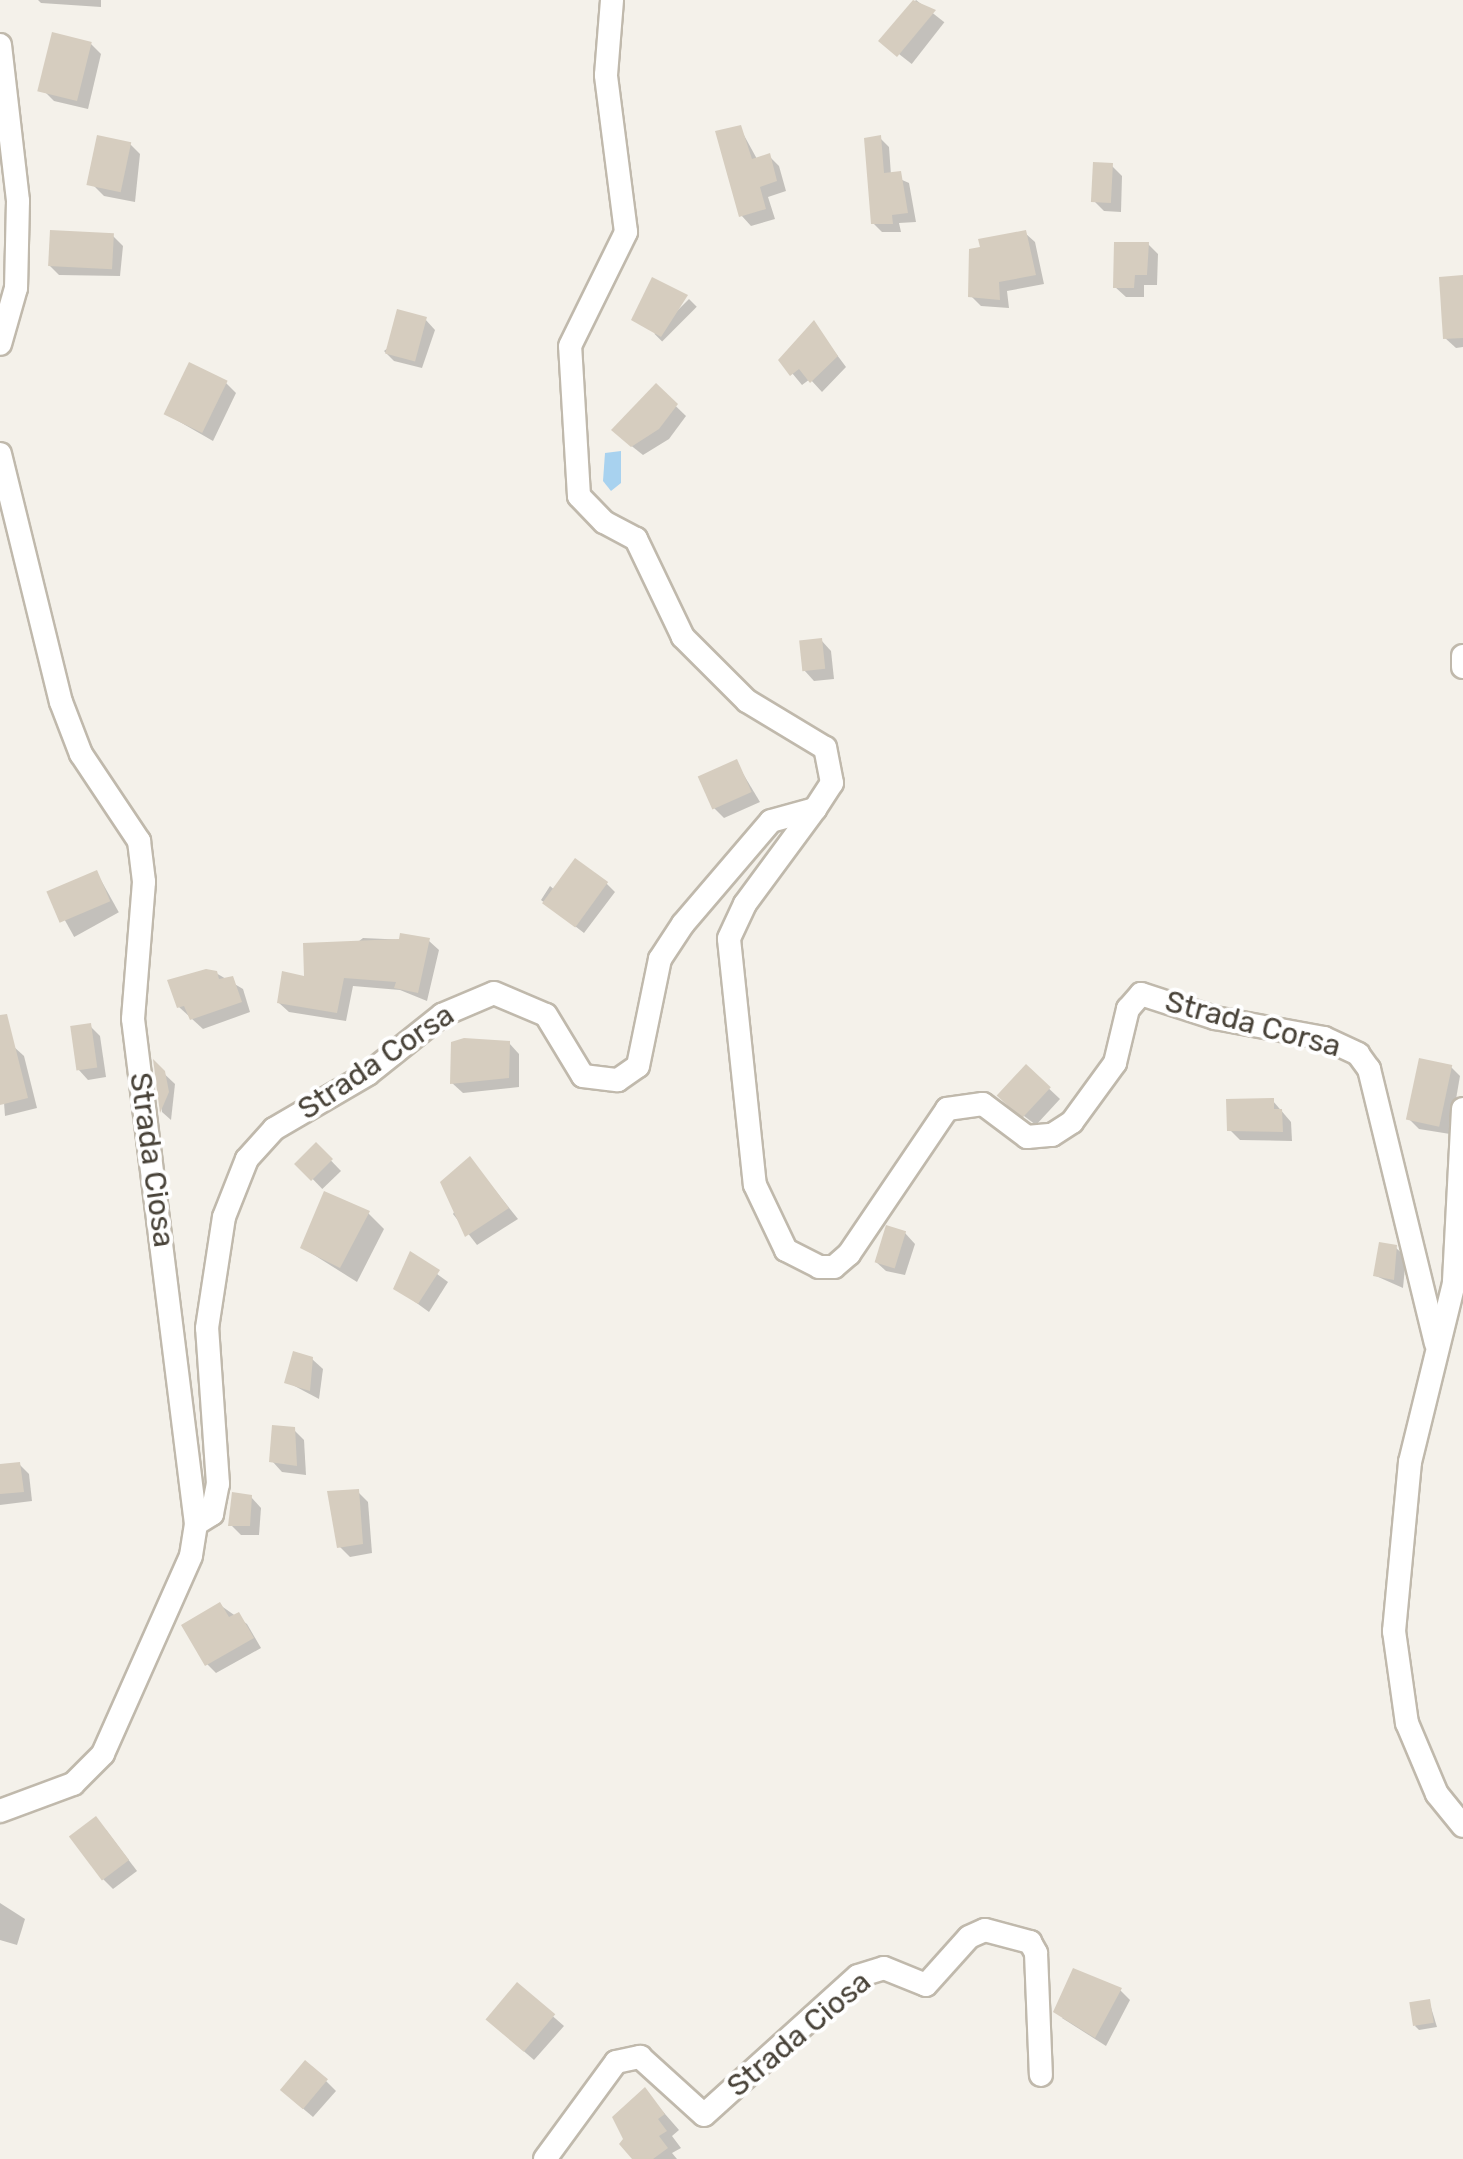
<!DOCTYPE html>
<style>
body{margin:0}
#map{position:relative;width:1463px;height:2159px;overflow:hidden;background:#f4f1ea;font-family:Rubik,sans-serif}
div>[style]{position:absolute}
.water>*{inset:0;background:#a8d2ef}
.shadow>*{inset:0;background:#0003;transform-origin:0 0}
.building>*{inset:0;background:#d6cdbf;transform-origin:0 0}
.roads{filter:drop-shadow(2px 0 #c0b9ac) drop-shadow(-2px 0 #c0b9ac) drop-shadow(0 2px #c0b9ac) drop-shadow(0 -2px #c0b9ac)}
.street>*{height:22px;margin:-11px;padding:0 11px;transform-origin:11px;border-radius:11px;background:#fff}
span{translate:-50% -50%;white-space:nowrap;text-align:center;line-height:1.15;-webkit-text-stroke:8px #fff;paint-order:stroke}
.street-label{font-size:30px;color:#484238}
</style>
<div id="map">
<div class="water">
<i style="clip-path:polygon(621px 451px,621px 483px,611px 491px,603px 481px,605px 453px)"></i>
</div>
<div class="shadow">
<i style="clip-path:polygon(38px 0,101px 0,101px 7px,41px 3px)"></i>
<i style="left:916px;top:0;width:36px;height:53px;rotate:38deg"></i>
<i style="clip-path:polygon(91px 44px,101px 54px,88px 109px,54px 101px,44px 91px)"></i>
<i style="clip-path:polygon(740px 128px,757px 159px,769px 156px,779px 166px,786px 191px,768px 197px,775px 219px,751px 226px,741px 215px)"></i>
<i style="clip-path:polygon(880px 138px,889px 147px,891px 175px,909px 183px,916px 222px,899px 223px,901px 232px,882px 232px,873px 223px)"></i>
<i style="clip-path:polygon(130px 144px,140px 154px,135px 202px,104px 196px,93px 185px)"></i>
<i style="clip-path:polygon(1112px 166px,1122px 176px,1121px 212px,1104px 211px,1094px 201px)"></i>
<i style="clip-path:polygon(1025px 233px,1035px 242px,1044px 284px,1007px 291px,1009px 308px,981px 306px,971px 296px)"></i>
<i style="clip-path:polygon(113px 236px,123px 246px,120px 276px,59px 275px,49px 265px)"></i>
<i style="clip-path:polygon(1148px 244px,1158px 254px,1157px 285px,1144px 285px,1144px 297px,1126px 297px,1115px 287px)"></i>
<i style="clip-path:polygon(1463px 278px,1463px 347px,1456px 348px,1445px 338px)"></i>
<i style="left:689px;top:299px;width:11px;height:49px;rotate:45deg"></i>
<i style="clip-path:polygon(425px 319px,435px 330px,422px 368px,394px 361px,384px 351px)"></i>
<i style="clip-path:polygon(814px 324px,846px 367px,822px 392px,810px 379px,802px 385px,782px 361px)"></i>
<i style="clip-path:polygon(226px 383px,236px 393px,213px 441px,166px 414px)"></i>
<i style="clip-path:polygon(656px 387px,686px 416px,669px 439px,643px 455px,624px 440px)"></i>
<i style="clip-path:polygon(821px 640px,831px 651px,834px 679px,814px 681px,804px 670px)"></i>
<i style="clip-path:polygon(736px 762px,760px 802px,724px 818px,714px 808px)"></i>
<i style="left:97px;top:873px;width:45px;height:51px;rotate:61deg"></i>
<i style="clip-path:polygon(606px 883px,615px 892px,584px 933px,541px 900px,550px 886px,556px 891px)"></i>
<i style="clip-path:polygon(363px 938px,429px 941px,439px 950px,427px 1001px,400px 990px,353px 986px,346px 1021px,289px 1012px,279px 1003px)"></i>
<i style="clip-path:polygon(216px 973px,243px 989px,250px 1012px,203px 1029px,179px 1007px)"></i>
<i style="clip-path:polygon(90px 1026px,100px 1036px,106px 1077px,88px 1080px,78px 1069px)"></i>
<i style="clip-path:polygon(509px 1043px,519px 1054px,519px 1087px,463px 1093px,452px 1083px)"></i>
<i style="clip-path:polygon(13px 1046px,24px 1056px,37px 1108px,5px 1116px,0 1049px)"></i>
<i style="clip-path:polygon(156px 1066px,175px 1084px,171px 1120px,162px 1112px)"></i>
<i style="clip-path:polygon(1451px 1067px,1460px 1076px,1450px 1134px,1419px 1129px,1410px 1120px)"></i>
<i style="clip-path:polygon(1027px 1068px,1060px 1099px,1036px 1125px,1012px 1107px)"></i>
<i style="clip-path:polygon(1273px 1101px,1291px 1122px,1292px 1141px,1240px 1140px,1230px 1130px)"></i>
<i style="left:316px;top:1145px;width:36px;height:26px;rotate:46deg"></i>
<i style="clip-path:polygon(479px 1170px,518px 1219px,477px 1245px,453px 1214px)"></i>
<i style="clip-path:polygon(368px 1213px,384px 1229px,357px 1282px,303px 1248px)"></i>
<i style="clip-path:polygon(905px 1233px,915px 1244px,905px 1275px,886px 1271px,875px 1261px)"></i>
<i style="clip-path:polygon(1395px 1247px,1406px 1257px,1403px 1288px,1376px 1276px)"></i>
<i style="clip-path:polygon(411px 1255px,448px 1282px,429px 1312px,396px 1288px)"></i>
<i style="clip-path:polygon(312px 1359px,323px 1369px,319px 1399px,287px 1382px)"></i>
<i style="clip-path:polygon(294px 1430px,304px 1440px,306px 1475px,282px 1472px,272px 1461px)"></i>
<i style="clip-path:polygon(0 1464px,19px 1464px,29px 1474px,32px 1501px,0 1505px)"></i>
<i style="clip-path:polygon(358px 1492px,368px 1502px,372px 1553px,350px 1557px,339px 1546px)"></i>
<i style="clip-path:polygon(251px 1497px,261px 1508px,259px 1535px,241px 1535px,231px 1525px)"></i>
<i style="clip-path:polygon(220px 1605px,247px 1624px,261px 1648px,216px 1673px,207px 1664px)"></i>
<i style="clip-path:polygon(106px 1830px,137px 1871px,113px 1889px,103px 1879px)"></i>
<i style="clip-path:polygon(0 1903px,25px 1919px,17px 1945px,0 1940px)"></i>
<i style="clip-path:polygon(517px 1985px,564px 2026px,534px 2060px,498px 2029px)"></i>
<i style="clip-path:polygon(1120px 1990px,1130px 2000px,1106px 2046px,1062px 2018px)"></i>
<i style="clip-path:polygon(1429px 2001px,1437px 2027px,1419px 2030px,1415px 2026px)"></i>
<i style="clip-path:polygon(326px 2081px,336px 2091px,313px 2117px,293px 2100px)"></i>
<i style="clip-path:polygon(645px 2091px,679px 2130px,672px 2136px,681px 2148px,672px 2153px,677px 2159px,635px 2159px)"></i>
</div>
<div class="building">
<i style="clip-path:polygon(913px 0,936px 10px,897px 57px,878px 41px)"></i>
<i style="left:52px;top:32px;width:41px;height:61px;rotate:14deg"></i>
<i style="clip-path:polygon(741px 125px,752px 159px,770px 153px,777px 181px,760px 187px,766px 209px,739px 217px,715px 131px)"></i>
<i style="left:97px;top:135px;width:35px;height:51px;rotate:12deg"></i>
<i style="clip-path:polygon(881px 135px,884px 173px,901px 171px,908px 213px,892px 215px,893px 224px,871px 224px,864px 138px)"></i>
<i style="left:1093px;top:162px;width:20px;height:40px;rotate:3deg"></i>
<i style="left:50px;top:230px;width:64px;height:36px;rotate:3deg"></i>
<i style="clip-path:polygon(1026px 230px,1036px 275px,999px 282px,1000px 300px,968px 297px,969px 249px,980px 247px,978px 239px)"></i>
<i style="clip-path:polygon(1114px 242px,1149px 242px,1147px 275px,1135px 275px,1134px 288px,1113px 288px)"></i>
<i style="clip-path:polygon(1463px 275px,1463px 338px,1443px 339px,1439px 277px)"></i>
<i style="clip-path:polygon(652px 277px,688px 295px,661px 337px,631px 320px)"></i>
<i style="left:397px;top:309px;width:31px;height:46px;rotate:15deg"></i>
<i style="clip-path:polygon(814px 320px,838px 356px,810px 383px,799px 369px,790px 376px,778px 360px)"></i>
<i style="left:189px;top:362px;width:43px;height:58px;rotate:26deg"></i>
<i style="clip-path:polygon(656px 383px,678px 404px,659px 429px,631px 447px,611px 430px)"></i>
<i style="left:822px;top:638px;width:31px;height:23px;rotate:84deg"></i>
<i style="left:737px;top:759px;width:36px;height:43px;rotate:66deg"></i>
<i style="left:575px;top:858px;width:41px;height:56px;rotate:36deg"></i>
<i style="left:97px;top:870px;width:34px;height:55px;rotate:67deg"></i>
<i style="clip-path:polygon(400px 933px,430px 938px,418px 993px,394px 988px,396px 982px,344px 978px,337px 1013px,277px 1003px,282px 971px,304px 976px,303px 943px,399px 939px)"></i>
<i style="clip-path:polygon(206px 969px,217px 971px,219px 979px,233px 976px,242px 1002px,190px 1020px,184px 1006px,177px 1008px,167px 980px)"></i>
<i style="clip-path:polygon(7px 1014px,28px 1098px,0 1105px,0 1015px)"></i>
<i style="left:91px;top:1023px;width:45px;height:21px;rotate:82deg"></i>
<i style="clip-path:polygon(464px 1038px,510px 1041px,509px 1078px,450px 1084px,451px 1042px)"></i>
<i style="left:1419px;top:1058px;width:34px;height:63px;rotate:12deg"></i>
<i style="clip-path:polygon(153px 1059px,165px 1071px,169px 1092px,160px 1113px)"></i>
<i style="left:1026px;top:1064px;width:34px;height:43px;rotate:43deg"></i>
<i style="clip-path:polygon(1274px 1098px,1274px 1109px,1282px 1109px,1283px 1132px,1227px 1131px,1226px 1099px)"></i>
<i style="left:316px;top:1142px;width:24px;height:31px;rotate:45deg"></i>
<i style="clip-path:polygon(470px 1156px,509px 1208px,465px 1237px,440px 1182px)"></i>
<i style="clip-path:polygon(324px 1191px,370px 1211px,340px 1268px,300px 1248px)"></i>
<i style="left:886px;top:1225px;width:21px;height:39px;rotate:17deg"></i>
<i style="clip-path:polygon(1379px 1242px,1397px 1245px,1394px 1280px,1373px 1276px)"></i>
<i style="clip-path:polygon(410px 1251px,440px 1270px,418px 1304px,393px 1289px)"></i>
<i style="clip-path:polygon(293px 1351px,313px 1357px,310px 1391px,284px 1383px)"></i>
<i style="clip-path:polygon(272px 1425px,295px 1427px,297px 1466px,269px 1462px)"></i>
<i style="clip-path:polygon(20px 1462px,24px 1492px,0 1494px,0 1464px)"></i>
<i style="clip-path:polygon(359px 1489px,363px 1544px,337px 1548px,327px 1491px)"></i>
<i style="clip-path:polygon(232px 1492px,252px 1495px,250px 1526px,228px 1526px)"></i>
<i style="clip-path:polygon(220px 1602px,229px 1617px,239px 1612px,254px 1638px,205px 1666px,181px 1625px)"></i>
<i style="left:96px;top:1816px;width:55px;height:34px;rotate:53deg"></i>
<i style="clip-path:polygon(1073px 1968px,1122px 1988px,1095px 2038px,1053px 2012px)"></i>
<i style="left:517px;top:1982px;width:50px;height:49px;rotate:40deg"></i>
<i style="left:1430px;top:1999px;width:24px;height:21px;rotate:81deg"></i>
<i style="left:305px;top:2060px;width:30px;height:39px;rotate:40deg"></i>
<i style="clip-path:polygon(645px 2087px,665px 2114px,658px 2119px,667px 2131px,659px 2136px,668px 2148px,653px 2159px,632px 2159px,619px 2144px,623px 2139px,612px 2117px)"></i>
</div>
<div class="roads">
<div class="street">
<i style="left:0;top:45px;width:157px;rotate:83.4deg"></i>
<i style="left:18px;top:201px;width:87px;rotate:91.3deg"></i>
<i style="left:16px;top:288px;width:58px;rotate:105.9deg"></i>
<i style="left:0;top:454px;width:255px;rotate:76.2deg"></i>
<i style="left:61px;top:702px;width:56px;rotate:69deg"></i>
<i style="left:81px;top:754px;width:105px;rotate:56.3deg"></i>
<i style="left:139px;top:841px;width:41px;rotate:83deg"></i>
<i style="left:144px;top:882px;width:137px;rotate:94.6deg"></i>
<i style="left:133px;top:1019px;width:509px;rotate:82.89deg"></i>
<i style="left:196px;top:1524px;width:32px;rotate:99deg"></i>
<i style="left:191px;top:1556px;width:217px;rotate:114deg"></i>
<i style="left:103px;top:1754px;width:42px;rotate:135deg"></i>
<i style="left:73px;top:1784px;width:78px;rotate:159.7deg"></i>
<i style="left:1463px;top:656px;width:11px;rotate:90deg"></i>
<i style="left:815px;top:809px;width:118px;rotate:126.4deg"></i>
<i style="left:745px;top:904px;width:38px;rotate:115deg"></i>
<i style="left:729px;top:939px;width:247px;rotate:84deg"></i>
<i style="left:755px;top:1185px;width:72px;rotate:64.5deg"></i>
<i style="left:786px;top:1250px;width:37px;rotate:27deg"></i>
<i style="left:819px;top:1267px;width:15px"></i>
<i style="left:834px;top:1267px;width:20px;rotate:-41deg"></i>
<i style="left:849px;top:1254px;width:175px;rotate:-55.9deg"></i>
<i style="left:947px;top:1109px;width:36px;rotate:-8deg"></i>
<i style="left:983px;top:1104px;width:55px;rotate:36.9deg"></i>
<i style="left:1027px;top:1137px;width:25px;rotate:-5deg"></i>
<i style="left:1052px;top:1135px;width:24px;rotate:-33deg"></i>
<i style="left:1072px;top:1122px;width:73px;rotate:-53.9deg"></i>
<i style="left:1115px;top:1063px;width:56px;rotate:-76.5deg"></i>
<i style="left:1128px;top:1009px;width:20px;rotate:-49deg"></i>
<i style="left:1141px;top:994px;width:78px;rotate:18deg"></i>
<i style="left:1215px;top:1018px;width:111px;rotate:10.4deg"></i>
<i style="left:1324px;top:1038px;width:38px;rotate:25deg"></i>
<i style="left:1358px;top:1054px;width:19px;rotate:54deg"></i>
<i style="left:1369px;top:1069px;width:282px;rotate:76.3deg"></i>
<i style="left:1463px;top:1109px;width:174px;rotate:93deg"></i>
<i style="left:1454px;top:1283px;width:184px;rotate:103.8deg"></i>
<i style="left:1410px;top:1462px;width:170px;rotate:95.4deg"></i>
<i style="left:1394px;top:1631px;width:93px;rotate:82deg"></i>
<i style="left:1407px;top:1723px;width:77px;rotate:67.1deg"></i>
<i style="left:1437px;top:1794px;width:41px;rotate:50.9deg"></i>
<i style="left:196px;top:1524px;width:19px;rotate:-32deg"></i>
<i style="left:212px;top:1514px;width:31px;rotate:-79deg"></i>
<i style="left:218px;top:1484px;width:156px;rotate:-94deg"></i>
<i style="left:207px;top:1328px;width:112px;rotate:-81.3deg"></i>
<i style="left:224px;top:1217px;width:62px;rotate:-68.4deg"></i>
<i style="left:247px;top:1159px;width:40px;rotate:-48deg"></i>
<i style="left:274px;top:1129px;width:109px;rotate:-30.3deg"></i>
<i style="left:368px;top:1074px;width:95px;rotate:-38.6deg"></i>
<i style="left:442px;top:1015px;width:56px;rotate:-22.9deg"></i>
<i style="left:494px;top:993px;width:56px;rotate:22.9deg"></i>
<i style="left:546px;top:1015px;width:71px;rotate:58.8deg"></i>
<i style="left:583px;top:1076px;width:35px;rotate:7deg"></i>
<i style="left:618px;top:1080px;width:24px;rotate:-35deg"></i>
<i style="left:638px;top:1066px;width:109px;rotate:-78.4deg"></i>
<i style="left:660px;top:959px;width:42px;rotate:-56.7deg"></i>
<i style="left:683px;top:924px;width:135px;rotate:-49.5deg"></i>
<i style="left:771px;top:821px;width:46px;rotate:-15.3deg"></i>
<i style="left:815px;top:809px;width:31px;rotate:-57deg"></i>
<i style="left:832px;top:783px;width:36px;rotate:-101deg"></i>
<i style="left:825px;top:748px;width:91px;rotate:-148.9deg"></i>
<i style="left:747px;top:701px;width:91px;rotate:-135deg"></i>
<i style="left:683px;top:637px;width:109px;rotate:-115.6deg"></i>
<i style="left:636px;top:539px;width:36px;rotate:-152deg"></i>
<i style="left:604px;top:522px;width:36px;rotate:-134deg"></i>
<i style="left:579px;top:496px;width:150px;rotate:-93.4deg"></i>
<i style="left:570px;top:346px;width:127px;rotate:-63.8deg"></i>
<i style="left:626px;top:232px;width:158px;rotate:-97.3deg"></i>
<i style="left:606px;top:75px;width:75px;rotate:-85.4deg"></i>
<i style="left:545px;top:2159px;width:120px;rotate:-53.8deg"></i>
<i style="left:616px;top:2062px;width:25px;rotate:-12deg"></i>
<i style="left:640px;top:2057px;width:86px;rotate:42.2deg"></i>
<i style="left:704px;top:2115px;width:207px;rotate:-42.1deg"></i>
<i style="left:858px;top:1976px;width:27px;rotate:-17deg"></i>
<i style="left:884px;top:1968px;width:45px;rotate:22deg"></i>
<i style="left:926px;top:1985px;width:64px;rotate:-48.1deg"></i>
<i style="left:969px;top:1937px;width:17px;rotate:-24deg"></i>
<i style="left:985px;top:1930px;width:47px;rotate:14.9deg"></i>
<i style="left:1030px;top:1942px;width:13px;rotate:61deg"></i>
<i style="left:1036px;top:1953px;width:122px;rotate:87.7deg"></i>
</div>
</div>
<div class="street-label">
<span style="left:1253px;top:1024px;rotate:15deg">Strada Corsa</span>
<span style="left:376px;top:1062px;rotate:-34deg">Strada Corsa</span>
<span style="left:152px;top:1160px;rotate:82deg">Strada Ciosa</span>
<span style="left:799px;top:2034px;rotate:-40deg">Strada Ciosa</span>
</div>
</div>
